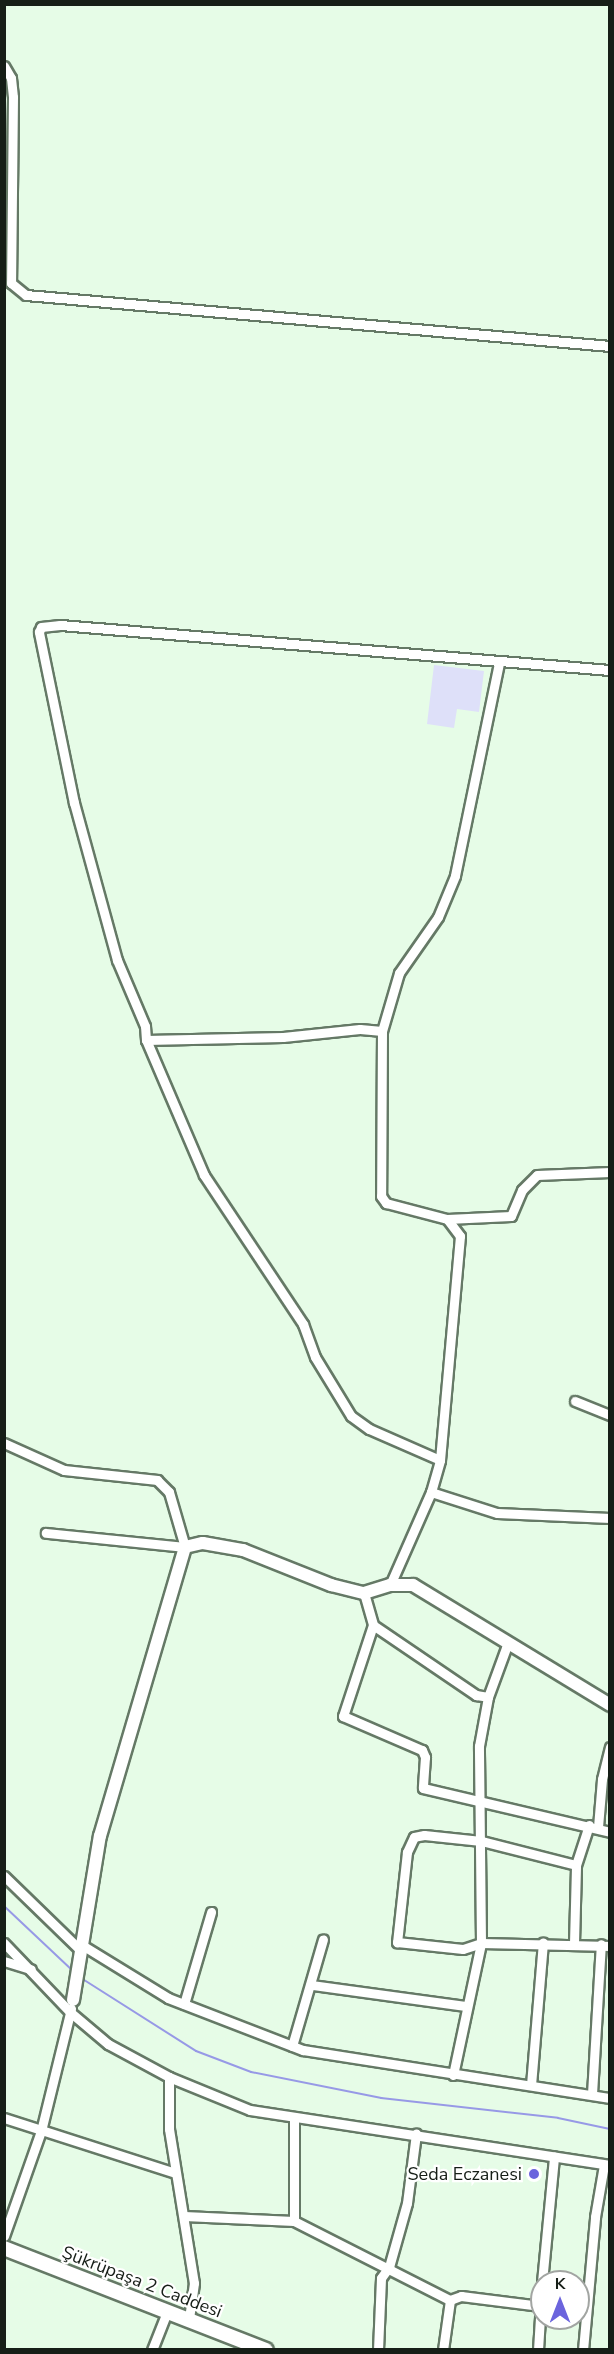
<!DOCTYPE html>
<meta charset="utf-8">
<style>
body{margin:0}
#map{position:relative;width:614px;height:2354px;overflow:hidden;background:#e6fce7;font-family:"Nunito Sans",sans-serif}
div>[style]{position:absolute}
.green>*{inset:0;background:#dee0f9}
.stream>*{height:2px;margin:-1px;padding:0 1px;transform-origin:1px;border-radius:1px;background:#9799e6}
.roads{filter:drop-shadow(2px 0 #657966) drop-shadow(-2px 0 #657966) drop-shadow(0 2px #657966) drop-shadow(0 -2px #657966)}
.minor>*{height:9px;margin:-4.5px;padding:0 4.5px;transform-origin:4.5px;border-radius:4.5px;background:#fff}
.tertiary>*{height:12px;margin:-6px;padding:0 6px;transform-origin:6px;border-radius:6px;background:#fff}
.secondary>*{height:14px;margin:-7px;padding:0 7px;transform-origin:7px;border-radius:7px;background:#fff}
.dots>*{width:16px;height:16px;translate:-50% -50%;box-sizing:border-box;border:3px solid #fff;border-radius:50%}
span{translate:-50% -50%;white-space:nowrap;text-align:center;line-height:1.15;-webkit-text-stroke:4.5px #fff;paint-order:stroke}
.poi-label{font-size:18px;color:#161e17}
.right{translate:-100% -50%;text-align:right}
.street-label{font-size:18px;color:#161e17}
.frame{position:absolute;inset:0;border:6px solid #161e17;pointer-events:none}
.north{position:absolute;left:530px;top:2270px;width:60px;height:60px;box-sizing:border-box;background:#fff;border:2px solid #a2a5a2;border-radius:50%;rotate:0deg;font-size:16px;font-weight:700;line-height:24px;text-align:center;color:#161e17}
.north::after{content:'';display:block;margin:auto;width:21px;height:27px;background:#6b64dd;clip-path:polygon(50% 0,100% 100%,50% 72%,0 100%)}
</style>
<div id="map">
<div class="green">
<i style="clip-path:polygon(434px 665px,484px 671px,479px 712px,457px 709px,454px 728px,427px 724px)"></i>
</div>
<div class="stream">
<i style="left:4px;top:1906px;width:93px;rotate:43.3deg"></i>
<i style="left:81px;top:1978px;width:136px;rotate:32.4deg"></i>
<i style="left:196px;top:2051px;width:59px;rotate:20.9deg"></i>
<i style="left:251px;top:2072px;width:133px;rotate:11.3deg"></i>
<i style="left:381px;top:2098px;width:178px;rotate:6.4deg"></i>
<i style="left:558px;top:2118px;width:53px;rotate:11.9deg"></i>
</div>
<div class="roads">
<div class="minor">
<i style="left:4px;top:66px;width:14px;rotate:60deg"></i>
<i style="left:11px;top:78px;width:19px;rotate:84deg"></i>
<i style="left:13px;top:97px;width:186px;rotate:90.6deg"></i>
<i style="left:11px;top:283px;width:19px;rotate:39deg"></i>
<i style="left:26px;top:295px;width:586px;rotate:4.99deg"></i>
<i style="left:499px;top:663px;width:217px;rotate:101.7deg"></i>
<i style="left:455px;top:876px;width:44px;rotate:112.5deg"></i>
<i style="left:438px;top:917px;width:68px;rotate:124.9deg"></i>
<i style="left:399px;top:973px;width:60px;rotate:106.3deg"></i>
<i style="left:382px;top:1031px;width:165px;rotate:90.3deg"></i>
<i style="left:381px;top:1196px;width:9px;rotate:54deg"></i>
<i style="left:386px;top:1203px;width:63px;rotate:14.7deg"></i>
<i style="left:447px;top:1219px;width:64px;rotate:-2.7deg"></i>
<i style="left:511px;top:1216px;width:28px;rotate:-67deg"></i>
<i style="left:522px;top:1190px;width:21px;rotate:-45deg"></i>
<i style="left:537px;top:1175px;width:73px;rotate:-2.4deg"></i>
<i style="left:146px;top:1040px;width:137px;rotate:-1.3deg"></i>
<i style="left:283px;top:1037px;width:77px;rotate:-5.9deg"></i>
<i style="left:360px;top:1029px;width:22px;rotate:5deg"></i>
<i style="left:575px;top:1401px;width:38px;rotate:22deg"></i>
<i style="left:4px;top:1443px;width:66px;rotate:24.2deg"></i>
<i style="left:64px;top:1470px;width:94px;rotate:6.1deg"></i>
<i style="left:157px;top:1480px;width:17px;rotate:45deg"></i>
<i style="left:169px;top:1492px;width:57px;rotate:73.8deg"></i>
<i style="left:185px;top:1547px;width:140px;rotate:-174.2deg"></i>
<i style="left:440px;top:1460px;width:77px;rotate:-156.4deg"></i>
<i style="left:369px;top:1429px;width:22px;rotate:-144deg"></i>
<i style="left:351px;top:1416px;width:69px;rotate:-121.4deg"></i>
<i style="left:315px;top:1357px;width:35px;rotate:-110deg"></i>
<i style="left:303px;top:1324px;width:179px;rotate:-123.6deg"></i>
<i style="left:204px;top:1175px;width:147px;rotate:-113.2deg"></i>
<i style="left:146px;top:1040px;width:14px;rotate:-94deg"></i>
<i style="left:145px;top:1026px;width:72px;rotate:-113deg"></i>
<i style="left:117px;top:960px;width:163px;rotate:-105.3deg"></i>
<i style="left:74px;top:803px;width:175px;rotate:-101.6deg"></i>
<i style="left:39px;top:632px;width:5px;rotate:-68deg"></i>
<i style="left:41px;top:627px;width:19px;rotate:-6deg"></i>
<i style="left:60px;top:625px;width:552px;rotate:4.68deg"></i>
<i style="left:431px;top:1492px;width:69px;rotate:17.7deg"></i>
<i style="left:497px;top:1513px;width:113px;rotate:2.5deg"></i>
<i style="left:390px;top:1585px;width:102px;rotate:-66.2deg"></i>
<i style="left:431px;top:1492px;width:33px;rotate:-74deg"></i>
<i style="left:440px;top:1460px;width:225px;rotate:-84.9deg"></i>
<i style="left:460px;top:1236px;width:21px;rotate:-127deg"></i>
<i style="left:364px;top:1593px;width:33px;rotate:74deg"></i>
<i style="left:373px;top:1625px;width:96px;rotate:108.2deg"></i>
<i style="left:343px;top:1716px;width:86px;rotate:23.3deg"></i>
<i style="left:422px;top:1750px;width:8px;rotate:67deg"></i>
<i style="left:425px;top:1757px;width:31px;rotate:94deg"></i>
<i style="left:423px;top:1788px;width:192px;rotate:13.2deg"></i>
<i style="left:373px;top:1625px;width:125px;rotate:34.2deg"></i>
<i style="left:476px;top:1695px;width:12px;rotate:9deg"></i>
<i style="left:598px;top:1827px;width:48px;rotate:-85.2deg"></i>
<i style="left:602px;top:1779px;width:33px;rotate:-76deg"></i>
<i style="left:576px;top:1865px;width:42px;rotate:-72deg"></i>
<i style="left:4px;top:1876px;width:107px;rotate:44.2deg"></i>
<i style="left:4px;top:1943px;width:95px;rotate:46.3deg"></i>
<i style="left:70px;top:2012px;width:50px;rotate:40.1deg"></i>
<i style="left:108px;top:2044px;width:69px;rotate:28.4deg"></i>
<i style="left:169px;top:2077px;width:87px;rotate:22.2deg"></i>
<i style="left:250px;top:2110px;width:364px;rotate:8.7deg"></i>
<i style="left:574px;top:1943px;width:78px;rotate:-88.5deg"></i>
<i style="left:576px;top:1865px;width:98px;rotate:-165.8deg"></i>
<i style="left:481px;top:1841px;width:57px;rotate:-174deg"></i>
<i style="left:424px;top:1835px;width:10px;rotate:169deg"></i>
<i style="left:414px;top:1837px;width:17px;rotate:115deg"></i>
<i style="left:407px;top:1852px;width:91px;rotate:96.3deg"></i>
<i style="left:397px;top:1942px;width:66px;rotate:6.1deg"></i>
<i style="left:463px;top:1949px;width:19px;rotate:-18deg"></i>
<i style="left:481px;top:1943px;width:129px;rotate:1.3deg"></i>
<i style="left:82px;top:1945px;width:101px;rotate:31.6deg"></i>
<i style="left:168px;top:1998px;width:145px;rotate:21.1deg"></i>
<i style="left:303px;top:2050px;width:311px;rotate:8.9deg"></i>
<i style="left:4px;top:1961px;width:28px;rotate:17deg"></i>
<i style="left:312px;top:1985px;width:154px;rotate:7.8deg"></i>
<i style="left:184px;top:2004px;width:96px;rotate:-73.6deg"></i>
<i style="left:292px;top:2046px;width:111px;rotate:-73.8deg"></i>
<i style="left:453px;top:2075px;width:135px;rotate:-78deg"></i>
<i style="left:481px;top:1943px;width:197px;rotate:-90.6deg"></i>
<i style="left:479px;top:1746px;width:50px;rotate:-79.6deg"></i>
<i style="left:488px;top:1697px;width:55px;rotate:-69.9deg"></i>
<i style="left:169px;top:2077px;width:52px;rotate:90deg"></i>
<i style="left:169px;top:2129px;width:156px;rotate:80.8deg"></i>
<i style="left:194px;top:2283px;width:37px;rotate:98deg"></i>
<i style="left:531px;top:2085px;width:143px;rotate:-85.2deg"></i>
<i style="left:592px;top:2094px;width:150px;rotate:-86.6deg"></i>
<i style="left:294px;top:2117px;width:104px;rotate:90deg"></i>
<i style="left:4px;top:2118px;width:180px;rotate:17.8deg"></i>
<i style="left:184px;top:2216px;width:110px;rotate:2.6deg"></i>
<i style="left:294px;top:2221px;width:175px;rotate:26.9deg"></i>
<i style="left:450px;top:2300px;width:12px;rotate:-20deg"></i>
<i style="left:461px;top:2296px;width:80px;rotate:7.2deg"></i>
<i style="left:4px;top:2236px;width:111px;rotate:-70.6deg"></i>
<i style="left:41px;top:2131px;width:126px;rotate:-76.2deg"></i>
<i style="left:542px;top:2282px;width:126px;rotate:-84.5deg"></i>
<i style="left:152px;top:2350px;width:41px;rotate:-68.5deg"></i>
<i style="left:378px;top:2350px;width:72px;rotate:-87.6deg"></i>
<i style="left:381px;top:2278px;width:14px;rotate:-54deg"></i>
<i style="left:389px;top:2267px;width:66px;rotate:-74.3deg"></i>
<i style="left:407px;top:2203px;width:70px;rotate:-82.6deg"></i>
<i style="left:443px;top:2350px;width:50px;rotate:-82deg"></i>
<i style="left:538px;top:2350px;width:65px;rotate:-86.5deg"></i>
<i style="left:583px;top:2350px;width:134px;rotate:-84.8deg"></i>
<i style="left:595px;top:2217px;width:53px;rotate:-80.2deg"></i>
</div>
<div class="tertiary">
<i style="left:73px;top:2000px;width:166px;rotate:-80.7deg"></i>
<i style="left:100px;top:1836px;width:301px;rotate:-73.6deg"></i>
<i style="left:185px;top:1547px;width:18px;rotate:-13deg"></i>
<i style="left:203px;top:1543px;width:41px;rotate:9.9deg"></i>
<i style="left:243px;top:1550px;width:95px;rotate:21.7deg"></i>
<i style="left:331px;top:1585px;width:34px;rotate:14deg"></i>
<i style="left:364px;top:1593px;width:27px;rotate:-17deg"></i>
<i style="left:390px;top:1585px;width:23px"></i>
<i style="left:413px;top:1585px;width:231px;rotate:31.3deg"></i>
</div>
<div class="secondary">
<i style="left:4px;top:2248px;width:281px;rotate:21.3deg"></i>
</div>
</div>
<div class="dots">
<i style="left:534px;top:2174px;background:#6b64dd"></i>
</div>
<div class="poi-label">
<span class="right" style="left:522px;top:2174px">Seda Eczanesi</span>
</div>
<div class="street-label">
<span style="left:142px;top:2282px;rotate:21deg">Şükrüpaşa 2 Caddesi</span>
</div>
<div class="frame"></div>
<div class="north">K</div>
</div>
